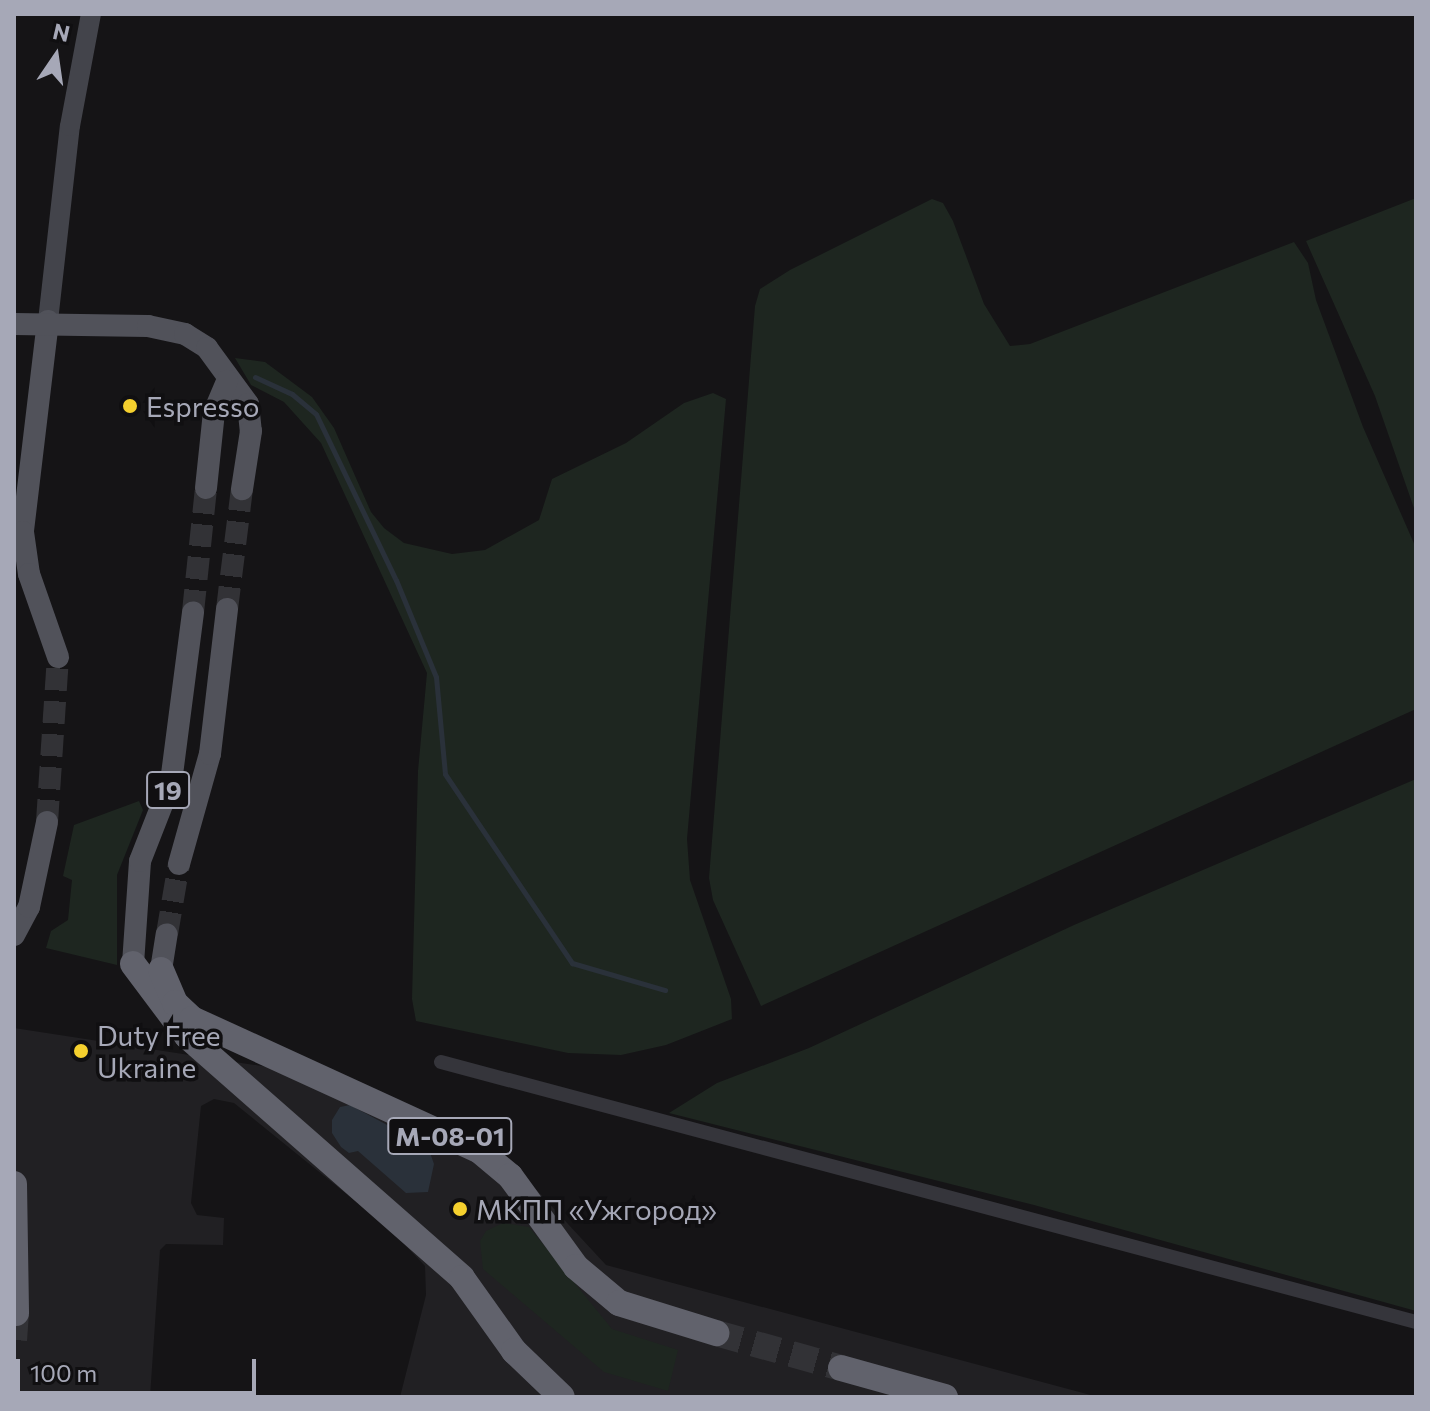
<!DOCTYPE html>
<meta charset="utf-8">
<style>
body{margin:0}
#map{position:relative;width:1430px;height:1411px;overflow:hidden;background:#151416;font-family:Commissioner,sans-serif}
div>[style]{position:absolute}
.built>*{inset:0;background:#212023}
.green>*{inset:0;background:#1e2620}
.water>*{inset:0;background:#2a313a}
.stream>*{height:5px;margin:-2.5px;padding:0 2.5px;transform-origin:2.5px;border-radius:2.5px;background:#2a313a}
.primary-tunnel>*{height:22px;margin-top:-11px;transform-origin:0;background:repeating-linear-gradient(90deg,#323236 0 22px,transparent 0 33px)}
.highway-tunnel>*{height:26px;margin-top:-13px;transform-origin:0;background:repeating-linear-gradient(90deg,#323236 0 26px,transparent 0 39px)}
.street>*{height:14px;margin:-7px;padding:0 7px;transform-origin:7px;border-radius:7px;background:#35353b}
.secondary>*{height:20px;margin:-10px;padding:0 10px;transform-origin:10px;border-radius:10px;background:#43444b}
.primary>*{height:22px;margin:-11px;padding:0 11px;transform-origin:11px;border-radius:11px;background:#51525a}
.highway>*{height:26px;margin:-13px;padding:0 13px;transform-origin:13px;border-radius:13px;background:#61626c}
.dots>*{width:22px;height:22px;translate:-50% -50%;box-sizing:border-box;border:4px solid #100f11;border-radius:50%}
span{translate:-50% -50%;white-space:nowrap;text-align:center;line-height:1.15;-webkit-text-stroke:7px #100f11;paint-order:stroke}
.shield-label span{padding:2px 6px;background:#100f11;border:2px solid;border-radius:6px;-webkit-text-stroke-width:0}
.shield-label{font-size:26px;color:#a6a8b7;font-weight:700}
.poi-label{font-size:28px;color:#a6a8b7}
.left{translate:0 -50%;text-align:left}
.frame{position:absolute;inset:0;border:16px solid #a6a8b7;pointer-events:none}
.north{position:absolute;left:16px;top:16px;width:80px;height:80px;-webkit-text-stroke:6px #100f11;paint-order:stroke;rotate:13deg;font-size:22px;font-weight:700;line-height:32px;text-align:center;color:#a6a8b7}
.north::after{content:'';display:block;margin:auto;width:28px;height:36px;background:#a6a8b7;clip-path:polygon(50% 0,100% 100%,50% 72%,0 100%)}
.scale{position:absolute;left:16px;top:1359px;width:240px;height:36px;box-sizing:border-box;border:4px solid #a6a8b7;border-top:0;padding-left:10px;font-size:24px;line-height:28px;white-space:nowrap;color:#a6a8b7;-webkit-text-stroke:6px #100f11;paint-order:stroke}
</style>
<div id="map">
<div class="built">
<i style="clip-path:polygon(14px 1028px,346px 1079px,492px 1142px,606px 1265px,1098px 1397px,400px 1397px,426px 1295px,425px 1266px,391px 1230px,234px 1103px,214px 1099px,201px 1106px,191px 1203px,197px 1215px,224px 1218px,223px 1245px,166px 1244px,160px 1250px,150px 1397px,14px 1397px)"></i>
</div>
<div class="green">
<i style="clip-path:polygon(1416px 198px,1416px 514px,1375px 396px,1306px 241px)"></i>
<i style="clip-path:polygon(932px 199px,943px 203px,953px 221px,984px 304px,1010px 346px,1030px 344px,1294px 242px,1308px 263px,1316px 300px,1363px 427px,1416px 548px,1416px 709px,761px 1006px,713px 900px,709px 878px,755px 306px,760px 289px,790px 270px)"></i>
<i style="clip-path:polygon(235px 358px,265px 362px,312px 397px,334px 428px,371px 512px,384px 528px,404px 543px,452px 554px,485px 550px,539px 520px,552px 479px,626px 443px,684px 403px,713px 393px,726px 399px,687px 839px,690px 880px,731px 999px,732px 1019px,666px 1045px,621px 1055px,568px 1053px,416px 1021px,412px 999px,418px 771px,427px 673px,321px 443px,284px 402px,251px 385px)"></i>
<i style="clip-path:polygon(1416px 779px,1416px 1311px,1034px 1205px,669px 1113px,717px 1083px,809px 1048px,1074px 925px)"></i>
<i style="clip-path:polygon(139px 801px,143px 810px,117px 875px,117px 965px,46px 948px,51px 931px,68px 920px,72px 880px,63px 876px,74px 825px)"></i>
<i style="clip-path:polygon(503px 1223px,529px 1227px,612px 1329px,678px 1350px,668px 1391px,604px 1372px,483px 1269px,480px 1241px,486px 1231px)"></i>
</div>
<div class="water">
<i style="clip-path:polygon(350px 1105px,428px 1147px,434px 1164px,428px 1192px,406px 1193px,358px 1151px,349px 1153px,341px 1147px,332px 1133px,332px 1120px,340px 1107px)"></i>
</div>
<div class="stream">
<i style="left:255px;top:377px;width:41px;rotate:24.7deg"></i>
<i style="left:292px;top:394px;width:31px;rotate:40deg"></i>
<i style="left:316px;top:414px;width:184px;rotate:64.3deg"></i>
<i style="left:396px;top:580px;width:105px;rotate:67.6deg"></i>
<i style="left:436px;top:677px;width:97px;rotate:84.7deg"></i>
<i style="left:445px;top:774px;width:228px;rotate:56.1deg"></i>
<i style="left:572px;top:963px;width:97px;rotate:16.2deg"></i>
</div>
<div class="primary-tunnel">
<i style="left:227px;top:609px;width:121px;rotate:-82.9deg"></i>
<i style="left:193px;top:612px;width:125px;rotate:-84deg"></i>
<i style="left:47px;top:822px;width:165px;rotate:-86.2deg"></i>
<i style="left:167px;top:934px;width:71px;rotate:-80.3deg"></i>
</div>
<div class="highway-tunnel">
<i style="left:716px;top:1333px;width:130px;rotate:15.6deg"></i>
<i style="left:14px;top:1340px;width:27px;rotate:-86deg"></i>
</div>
<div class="street">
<i style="left:441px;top:1062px;width:1009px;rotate:14.93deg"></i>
</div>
<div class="secondary">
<i style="left:48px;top:321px;width:196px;rotate:-83.6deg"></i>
<i style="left:70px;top:126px;width:114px;rotate:-79.4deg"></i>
</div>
<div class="primary">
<i style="left:48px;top:321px;width:212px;rotate:96.8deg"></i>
<i style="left:23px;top:532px;width:42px;rotate:81.9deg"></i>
<i style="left:29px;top:574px;width:88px;rotate:70.7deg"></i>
<i style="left:14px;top:324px;width:134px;rotate:0.9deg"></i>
<i style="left:148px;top:326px;width:38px;rotate:12deg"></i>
<i style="left:185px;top:334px;width:26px;rotate:32deg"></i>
<i style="left:207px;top:348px;width:69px;rotate:53.8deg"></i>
<i style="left:248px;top:404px;width:27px;rotate:84deg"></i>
<i style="left:251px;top:431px;width:59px;rotate:98.8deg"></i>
<i style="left:206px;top:488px;width:76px;rotate:-84deg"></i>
<i style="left:214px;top:412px;width:34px;rotate:-67deg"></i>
<i style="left:179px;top:864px;width:114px;rotate:-74.3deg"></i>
<i style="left:210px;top:754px;width:146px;rotate:-83.3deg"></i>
<i style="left:14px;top:935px;width:32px;rotate:-62deg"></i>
<i style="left:29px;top:907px;width:87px;rotate:-78deg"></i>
<i style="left:133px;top:964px;width:103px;rotate:-86.1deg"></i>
<i style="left:140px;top:861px;width:85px;rotate:-68.6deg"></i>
<i style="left:171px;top:782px;width:171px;rotate:-82.6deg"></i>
<i style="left:161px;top:970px;width:36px;rotate:-81deg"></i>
</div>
<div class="highway">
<i style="left:133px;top:964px;width:90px;rotate:53.1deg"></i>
<i style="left:187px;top:1036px;width:366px;rotate:41.3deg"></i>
<i style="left:462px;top:1278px;width:90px;rotate:54.5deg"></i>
<i style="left:514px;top:1351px;width:66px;rotate:43.8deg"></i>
<i style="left:161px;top:970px;width:36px;rotate:67deg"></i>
<i style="left:175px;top:1003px;width:23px;rotate:43deg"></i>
<i style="left:192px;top:1019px;width:317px;rotate:24.6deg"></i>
<i style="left:480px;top:1151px;width:39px;rotate:40deg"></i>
<i style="left:510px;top:1176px;width:112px;rotate:54deg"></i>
<i style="left:576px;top:1267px;width:56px;rotate:39.9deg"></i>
<i style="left:619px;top:1303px;width:102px;rotate:17.2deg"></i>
<i style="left:14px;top:1184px;width:129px;rotate:89.1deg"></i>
<i style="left:841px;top:1368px;width:108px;rotate:15.6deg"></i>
</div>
<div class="dots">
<i style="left:130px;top:406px;background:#f5d02e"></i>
<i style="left:81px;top:1051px;background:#f5d02e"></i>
<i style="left:460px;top:1209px;background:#f5d02e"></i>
</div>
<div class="shield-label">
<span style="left:168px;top:790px">19</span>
<span style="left:450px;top:1136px">М-08-01</span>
</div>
<div class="poi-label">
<span class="left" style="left:146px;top:406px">Espresso</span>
<span class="left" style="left:97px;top:1051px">Duty Free<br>Ukraine</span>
<span class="left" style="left:476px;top:1209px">МКПП «Ужгород»</span>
</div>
<div class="frame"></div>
<div class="north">N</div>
<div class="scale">100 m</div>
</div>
